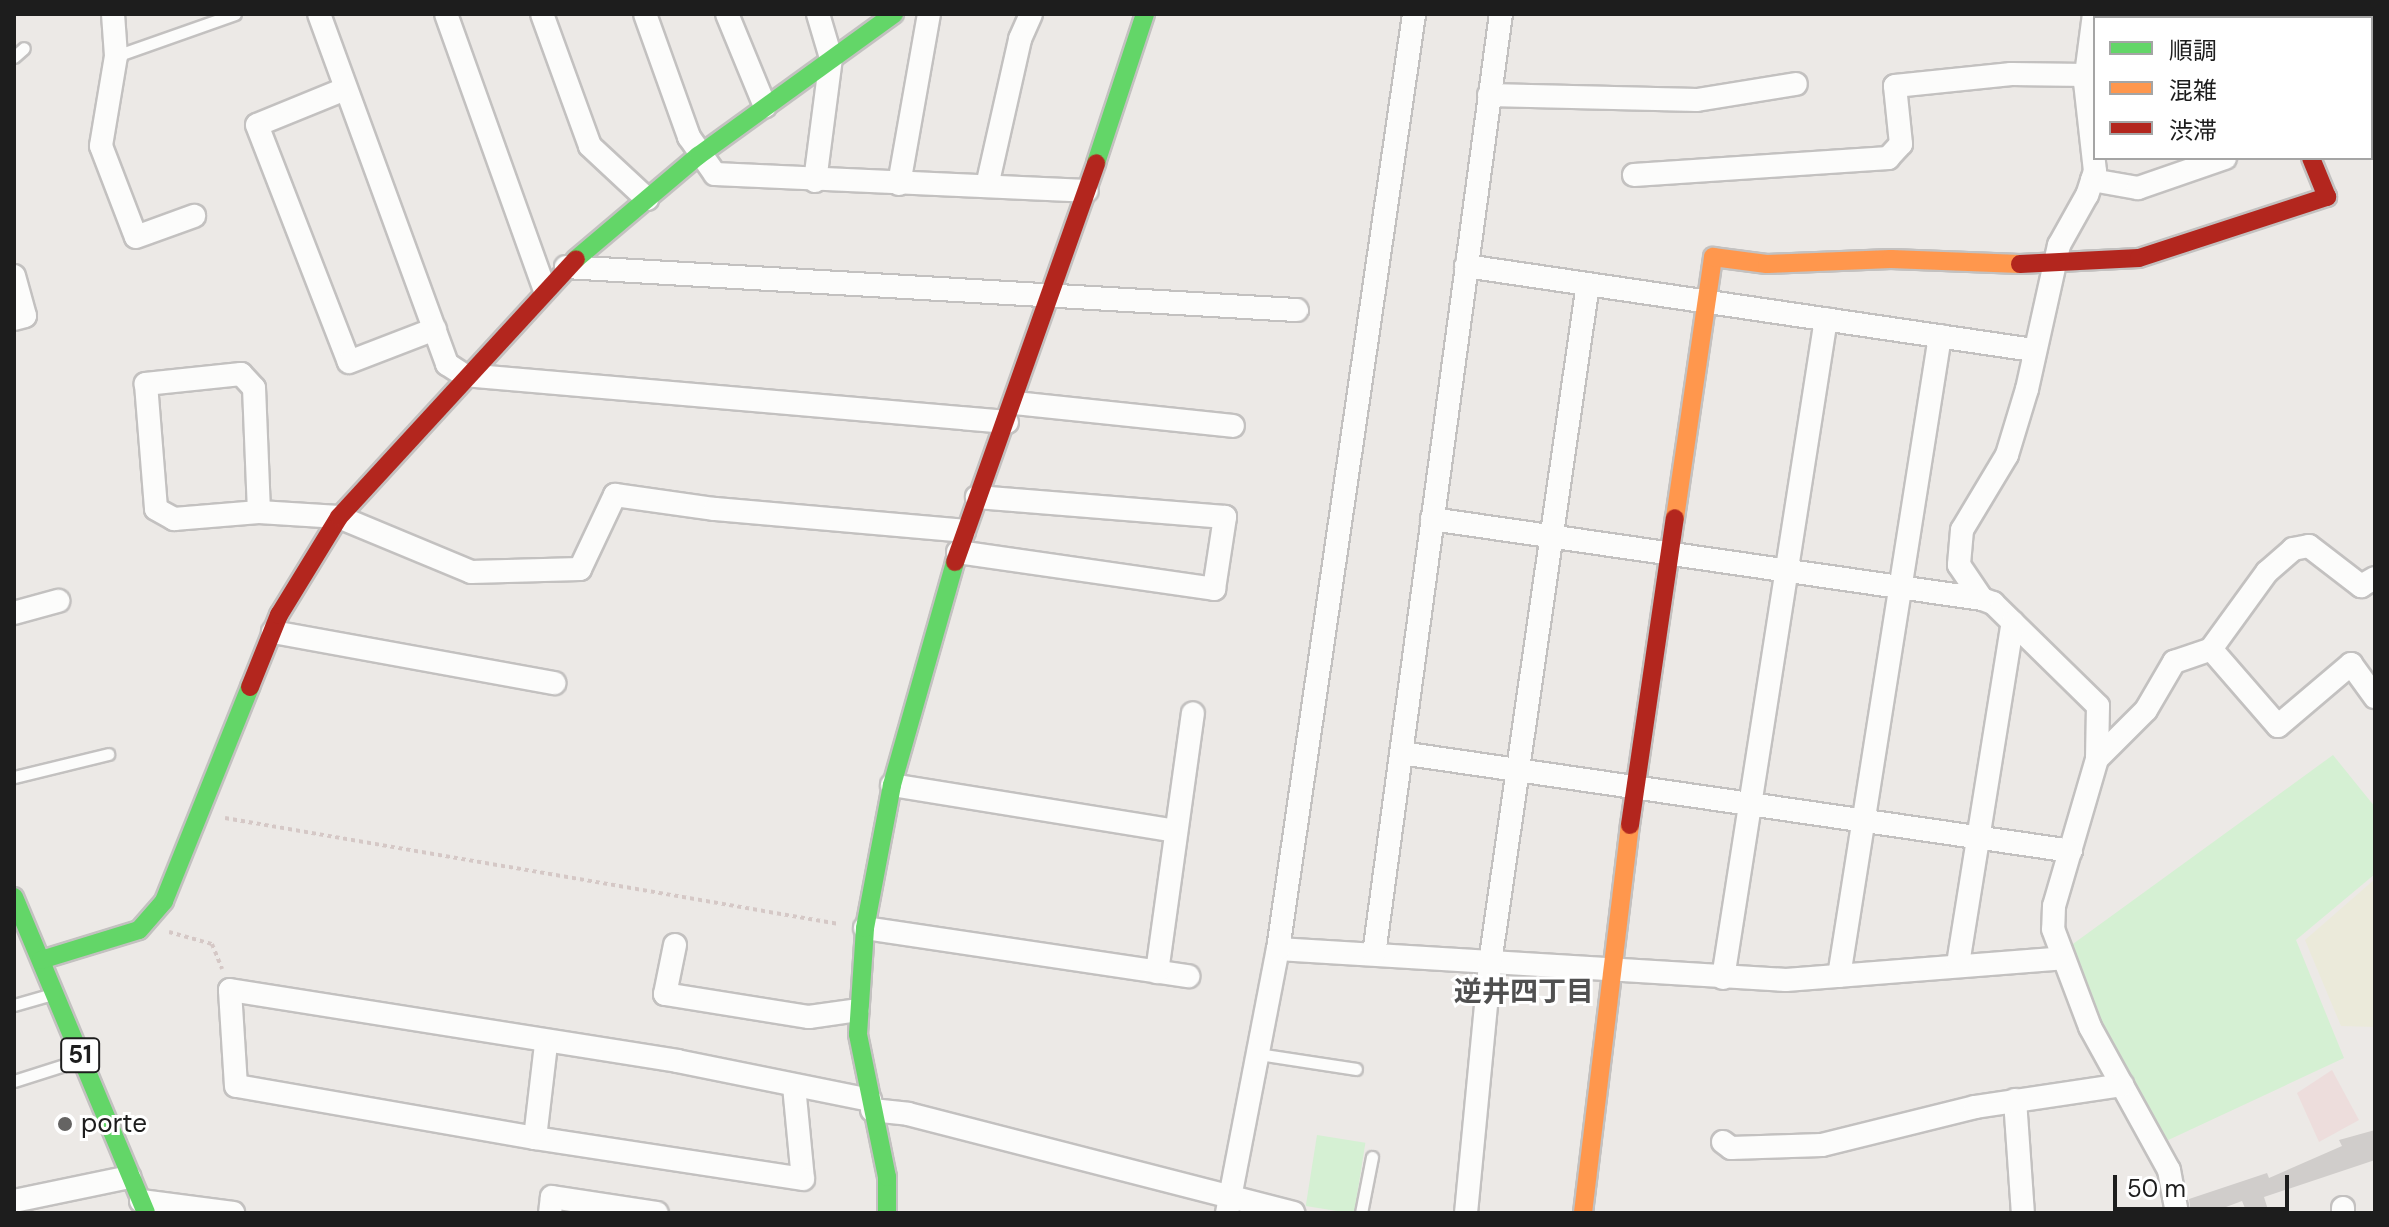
<!DOCTYPE html>
<meta charset="utf-8">
<style>
body{margin:0}
#map{position:relative;width:2389px;height:1227px;overflow:hidden;background:#ece9e6;font-family:"DM Sans","Noto Sans JP",sans-serif}
div>[style]{position:absolute}
.commercial>*{inset:0;background:#eddddc}
.farmland>*{inset:0;background:#ebeada}
.park>*{inset:0;background:#d5f0d3;transform-origin:0 0}
.building>*{inset:0;background:#d0cdcb}
.path>*{height:4px;margin-top:-2px;transform-origin:0;background:repeating-linear-gradient(90deg,#d5c8c6 0 4px,transparent 0 8px)}
.roads{filter:drop-shadow(2px 0 #c3c1c0) drop-shadow(-2px 0 #c3c1c0) drop-shadow(0 2px #c3c1c0) drop-shadow(0 -2px #c3c1c0)}
.lane>*{height:11px;margin:-5.5px;padding:0 5.5px;transform-origin:5.5px;border-radius:5.5px;background:#fcfcfb}
.street>*{height:22px;margin:-11px;padding:0 11px;transform-origin:11px;border-radius:11px;background:#fcfcfb}
.fast>*{height:18px;margin:-9px;padding:0 9px;transform-origin:9px;border-radius:9px;background:#63d668}
.slow>*{height:18px;margin:-9px;padding:0 9px;transform-origin:9px;border-radius:9px;background:#ff974d}
.jam>*{height:18px;margin:-9px;padding:0 9px;transform-origin:9px;border-radius:9px;background:#b3261e}
.dots>*{width:22px;height:22px;translate:-50% -50%;box-sizing:border-box;border:4px solid #fff;border-radius:50%}
span{translate:-50% -50%;white-space:nowrap;text-align:center;line-height:1.15;-webkit-text-stroke:6px #fff;paint-order:stroke}
.shield-label span{padding:2px 6px;background:#fff;border:2px solid;border-radius:6px;-webkit-text-stroke-width:0}
.shield-label{font-size:24px;color:#1d1d1d;font-weight:700}
.poi-label{font-size:26px;color:#1d1d1d}
.left{translate:0 -50%;text-align:left}
.neighbourhood-label{font-size:28px;color:#505050;font-weight:700}
.frame{position:absolute;inset:0;border:16px solid #1d1d1d;pointer-events:none}
.legend{position:absolute;left:2093px;top:16px;width:280px;height:144px;box-sizing:border-box;background:#fff;border:2px solid #a5a5a5;margin:0;padding:10px 14px;list-style:none;font-size:24px;color:#1d1d1d}
.legend li{display:flex;align-items:center;gap:16px;height:40px}
.legend b{width:40px;border:2px solid #a5a5a5}
.scale{position:absolute;left:2113px;top:1175px;width:176px;height:36px;box-sizing:border-box;border:4px solid #1d1d1d;border-top:0;padding-left:10px;font-size:24px;line-height:28px;white-space:nowrap;color:#1d1d1d;-webkit-text-stroke:6px #fff;paint-order:stroke}
</style>
<div id="map">
<div class="commercial">
<i style="clip-path:polygon(2332px 1070px,2359px 1120px,2319px 1142px,2297px 1093px)"></i>
</div>
<div class="farmland">
<i style="clip-path:polygon(2375px 879px,2375px 1027px,2341px 1026px,2305px 940px)"></i>
</div>
<div class="park">
<i style="clip-path:polygon(2333px 755px,2375px 807px,2375px 874px,2296px 940px,2344px 1058px,2164px 1142px,2094px 1021px,2066px 949px)"></i>
<i style="left:1317px;top:1135px;width:49px;height:72px;rotate:9deg"></i>
</div>
<div class="building">
<i style="clip-path:polygon(2375px 1130px,2375px 1160px,2264px 1197px,2269px 1213px,2247px 1213px,2242px 1201px,2210px 1213px,2191px 1213px,2189px 1199px,2267px 1173px,2269px 1178px,2342px 1146px,2339px 1140px)"></i>
</div>
<div class="path">
<i style="left:225px;top:818px;width:623px;rotate:9.79deg"></i>
<i style="left:169px;top:932px;width:45px;rotate:15.6deg"></i>
<i style="left:212px;top:944px;width:27px;rotate:68deg"></i>
</div>
<div class="roads">
<div class="lane">
<i style="left:116px;top:56px;width:126px;rotate:-19.4deg"></i>
<i style="left:14px;top:57px;width:13px;rotate:-42deg"></i>
<i style="left:14px;top:777px;width:97px;rotate:-13.7deg"></i>
<i style="left:14px;top:1005px;width:40px;rotate:-16deg"></i>
<i style="left:1258px;top:1054px;width:99px;rotate:8.7deg"></i>
<i style="left:14px;top:1081px;width:66px;rotate:-17.6deg"></i>
<i style="left:1361px;top:1213px;width:57px;rotate:-78.9deg"></i>
</div>
<div class="street">
<i style="left:113px;top:14px;width:42px;rotate:85.9deg"></i>
<i style="left:116px;top:56px;width:91px;rotate:99.5deg"></i>
<i style="left:101px;top:146px;width:97px;rotate:69deg"></i>
<i style="left:136px;top:237px;width:62px;rotate:-19.9deg"></i>
<i style="left:319px;top:14px;width:373px;rotate:69.9deg"></i>
<i style="left:447px;top:364px;width:20px;rotate:33deg"></i>
<i style="left:464px;top:375px;width:545px;rotate:4.95deg"></i>
<i style="left:446px;top:14px;width:291px;rotate:70.3deg"></i>
<i style="left:542px;top:14px;width:140px;rotate:70deg"></i>
<i style="left:590px;top:146px;width:78px;rotate:42.9deg"></i>
<i style="left:645px;top:14px;width:131px;rotate:70.3deg"></i>
<i style="left:689px;top:137px;width:45px;rotate:54.9deg"></i>
<i style="left:715px;top:174px;width:372px;rotate:2.6deg"></i>
<i style="left:727px;top:14px;width:100px;rotate:67.6deg"></i>
<i style="left:2094px;top:14px;width:69px;rotate:97.5deg"></i>
<i style="left:2085px;top:82px;width:90px;rotate:83.6deg"></i>
<i style="left:2095px;top:171px;width:25px;rotate:108deg"></i>
<i style="left:2087px;top:195px;width:57px;rotate:119.2deg"></i>
<i style="left:2059px;top:245px;width:148px;rotate:102.5deg"></i>
<i style="left:2027px;top:389px;width:69px;rotate:106.9deg"></i>
<i style="left:2007px;top:455px;width:87px;rotate:121deg"></i>
<i style="left:1962px;top:530px;width:35px;rotate:95deg"></i>
<i style="left:1959px;top:565px;width:41px;rotate:55.9deg"></i>
<i style="left:1982px;top:599px;width:12px;rotate:20deg"></i>
<i style="left:1993px;top:603px;width:147px;rotate:44.4deg"></i>
<i style="left:2098px;top:706px;width:53px;rotate:91.1deg"></i>
<i style="left:2097px;top:759px;width:153px;rotate:106.3deg"></i>
<i style="left:2054px;top:906px;width:23px;rotate:92deg"></i>
<i style="left:2053px;top:929px;width:105px;rotate:69.3deg"></i>
<i style="left:2090px;top:1027px;width:163px;rotate:61.1deg"></i>
<i style="left:2169px;top:1170px;width:44px;rotate:79.5deg"></i>
<i style="left:345px;top:89px;width:95px;rotate:157.8deg"></i>
<i style="left:257px;top:125px;width:254px;rotate:68.8deg"></i>
<i style="left:349px;top:362px;width:92px;rotate:-21deg"></i>
<i style="left:1489px;top:95px;width:208px;rotate:1.4deg"></i>
<i style="left:1697px;top:100px;width:100px;rotate:-9.2deg"></i>
<i style="left:2371px;top:124px;width:4px;rotate:-14deg"></i>
<i style="left:1634px;top:175px;width:255px;rotate:-3.8deg"></i>
<i style="left:1888px;top:158px;width:19px;rotate:-47deg"></i>
<i style="left:1901px;top:144px;width:58px;rotate:-95.9deg"></i>
<i style="left:1895px;top:86px;width:117px;rotate:-5.9deg"></i>
<i style="left:2011px;top:74px;width:75px;rotate:0.8deg"></i>
<i style="left:2092px;top:180px;width:47px;rotate:9.9deg"></i>
<i style="left:2138px;top:188px;width:92px;rotate:-19deg"></i>
<i style="left:815px;top:181px;width:124px;rotate:-82.6deg"></i>
<i style="left:831px;top:58px;width:46px;rotate:-106.5deg"></i>
<i style="left:899px;top:184px;width:173px;rotate:-80deg"></i>
<i style="left:987px;top:186px;width:151px;rotate:-77.3deg"></i>
<i style="left:1020px;top:39px;width:27px;rotate:-66deg"></i>
<i style="left:1466px;top:266px;width:573px;rotate:8.43deg"></i>
<i style="left:566px;top:267px;width:732px;rotate:3.37deg"></i>
<i style="left:14px;top:276px;width:41px;rotate:74.6deg"></i>
<i style="left:25px;top:316px;width:11px;rotate:165deg"></i>
<i style="left:1015px;top:403px;width:219px;rotate:6deg"></i>
<i style="left:259px;top:512px;width:124px;rotate:-92.3deg"></i>
<i style="left:254px;top:388px;width:19px;rotate:-133deg"></i>
<i style="left:241px;top:374px;width:96px;rotate:174deg"></i>
<i style="left:146px;top:384px;width:125px;rotate:85.4deg"></i>
<i style="left:156px;top:509px;width:21px;rotate:29deg"></i>
<i style="left:174px;top:519px;width:85px;rotate:-4.7deg"></i>
<i style="left:259px;top:512px;width:80px;rotate:3.6deg"></i>
<i style="left:339px;top:517px;width:143px;rotate:22.6deg"></i>
<i style="left:471px;top:572px;width:109px;rotate:-1.6deg"></i>
<i style="left:580px;top:569px;width:82px;rotate:-64.7deg"></i>
<i style="left:615px;top:495px;width:101px;rotate:8deg"></i>
<i style="left:715px;top:509px;width:250px;rotate:5deg"></i>
<i style="left:1432px;top:519px;width:556px;rotate:8.28deg"></i>
<i style="left:958px;top:552px;width:259px;rotate:8.2deg"></i>
<i style="left:1214px;top:589px;width:73px;rotate:-81.3deg"></i>
<i style="left:1225px;top:517px;width:249px;rotate:-175.4deg"></i>
<i style="left:14px;top:613px;width:46px;rotate:-15.3deg"></i>
<i style="left:273px;top:632px;width:286px;rotate:10.3deg"></i>
<i style="left:2211px;top:649px;width:102px;rotate:49deg"></i>
<i style="left:2278px;top:726px;width:96px;rotate:-40.3deg"></i>
<i style="left:2351px;top:664px;width:41px;rotate:54deg"></i>
<i style="left:1401px;top:753px;width:677px;rotate:8.32deg"></i>
<i style="left:2097px;top:759px;width:69px;rotate:-45deg"></i>
<i style="left:2146px;top:710px;width:56px;rotate:-59.7deg"></i>
<i style="left:2174px;top:662px;width:39px;rotate:-19deg"></i>
<i style="left:2211px;top:649px;width:95px;rotate:-54deg"></i>
<i style="left:2267px;top:572px;width:35px;rotate:-41deg"></i>
<i style="left:2293px;top:549px;width:16px;rotate:-11deg"></i>
<i style="left:2309px;top:546px;width:66px;rotate:37.6deg"></i>
<i style="left:2361px;top:586px;width:16px;rotate:-30deg"></i>
<i style="left:892px;top:785px;width:287px;rotate:9.2deg"></i>
<i style="left:865px;top:928px;width:327px;rotate:8.5deg"></i>
<i style="left:675px;top:945px;width:50px;rotate:101.5deg"></i>
<i style="left:665px;top:994px;width:146px;rotate:9.1deg"></i>
<i style="left:809px;top:1017px;width:49px;rotate:-8.1deg"></i>
<i style="left:1278px;top:949px;width:509px;rotate:3.49deg"></i>
<i style="left:1786px;top:980px;width:278px;rotate:-4.5deg"></i>
<i style="left:1374px;top:954px;width:949px;rotate:-82.31deg"></i>
<i style="left:1958px;top:964px;width:346px;rotate:-80.9deg"></i>
<i style="left:1157px;top:972px;width:261px;rotate:-82.1deg"></i>
<i style="left:1839px;top:976px;width:648px;rotate:-81.03deg"></i>
<i style="left:1723px;top:978px;width:667px;rotate:-81.12deg"></i>
<i style="left:794px;top:1086px;width:93px;rotate:84.5deg"></i>
<i style="left:803px;top:1179px;width:271px;rotate:-171.3deg"></i>
<i style="left:535px;top:1138px;width:303px;rotate:-170.1deg"></i>
<i style="left:236px;top:1086px;width:96px;rotate:-93.6deg"></i>
<i style="left:230px;top:990px;width:453px;rotate:9deg"></i>
<i style="left:677px;top:1061px;width:197px;rotate:11.4deg"></i>
<i style="left:2015px;top:1100px;width:113px;rotate:86deg"></i>
<i style="left:872px;top:1110px;width:36px;rotate:6deg"></i>
<i style="left:908px;top:1114px;width:398px;rotate:14.4deg"></i>
<i style="left:535px;top:1138px;width:95px;rotate:-83.3deg"></i>
<i style="left:1723px;top:1142px;width:10px;rotate:37deg"></i>
<i style="left:1731px;top:1148px;width:91px;rotate:-1.9deg"></i>
<i style="left:1822px;top:1145px;width:158px;rotate:-13.9deg"></i>
<i style="left:1975px;top:1107px;width:149px;rotate:-8.5deg"></i>
<i style="left:14px;top:1201px;width:118px;rotate:-11.7deg"></i>
<i style="left:141px;top:1201px;width:93px;rotate:7.4deg"></i>
<i style="left:2343px;top:1208px;width:5px;rotate:90deg"></i>
<i style="left:550px;top:1213px;width:16px;rotate:-83deg"></i>
<i style="left:552px;top:1197px;width:106px;rotate:8.7deg"></i>
<i style="left:1227px;top:1213px;width:269px;rotate:-79.1deg"></i>
<i style="left:1278px;top:949px;width:945px;rotate:-81.72deg"></i>
<i style="left:1466px;top:1213px;width:251px;rotate:-84.5deg"></i>
<i style="left:1490px;top:963px;width:686px;rotate:-81.79deg"></i>
</div>
<div class="fast">
<i style="left:1096px;top:163px;width:157px;rotate:-71.8deg"></i>
<i style="left:576px;top:259px;width:160px;rotate:-40.2deg"></i>
<i style="left:698px;top:156px;width:242px;rotate:-35.9deg"></i>
<i style="left:14px;top:897px;width:342px;rotate:67.3deg"></i>
<i style="left:41px;top:960px;width:102px;rotate:-17deg"></i>
<i style="left:139px;top:930px;width:38px;rotate:-49deg"></i>
<i style="left:164px;top:901px;width:231px;rotate:-68.1deg"></i>
<i style="left:887px;top:1213px;width:36px;rotate:-90deg"></i>
<i style="left:887px;top:1177px;width:146px;rotate:-101.5deg"></i>
<i style="left:858px;top:1034px;width:106px;rotate:-86.2deg"></i>
<i style="left:865px;top:928px;width:146px;rotate:-79.3deg"></i>
<i style="left:892px;top:785px;width:232px;rotate:-74.2deg"></i>
</div>
<div class="slow">
<i style="left:1675px;top:518px;width:264px;rotate:-81.7deg"></i>
<i style="left:1713px;top:257px;width:54px;rotate:7.4deg"></i>
<i style="left:1767px;top:264px;width:124px;rotate:-2.3deg"></i>
<i style="left:1891px;top:259px;width:129px;rotate:2.2deg"></i>
<i style="left:1583px;top:1213px;width:391px;rotate:-83.1deg"></i>
</div>
<div class="jam">
<i style="left:2020px;top:264px;width:119px;rotate:-2.9deg"></i>
<i style="left:2139px;top:258px;width:198px;rotate:-18deg"></i>
<i style="left:2327px;top:197px;width:42px;rotate:-112.3deg"></i>
<i style="left:955px;top:562px;width:423px;rotate:-70.5deg"></i>
<i style="left:250px;top:687px;width:78px;rotate:-68.1deg"></i>
<i style="left:279px;top:615px;width:115px;rotate:-58.5deg"></i>
<i style="left:339px;top:517px;width:350px;rotate:-47.4deg"></i>
<i style="left:1630px;top:825px;width:310px;rotate:-81.7deg"></i>
</div>
</div>
<div class="dots">
<i style="left:65px;top:1124px;background:#656463"></i>
</div>
<div class="shield-label">
<span style="left:80px;top:1055px">51</span>
</div>
<div class="poi-label">
<span class="left" style="left:81px;top:1124px">porte</span>
</div>
<div class="neighbourhood-label">
<span style="left:1524px;top:992px">逆井四丁目</span>
</div>
<div class="frame"></div>
<ul class="legend">
<li><b style="height:10px;background:#63d668"></b>順調</li>
<li><b style="height:10px;background:#ff974d"></b>混雑</li>
<li><b style="height:10px;background:#b3261e"></b>渋滞</li>
</ul>
<div class="scale">50 m</div>
</div>
